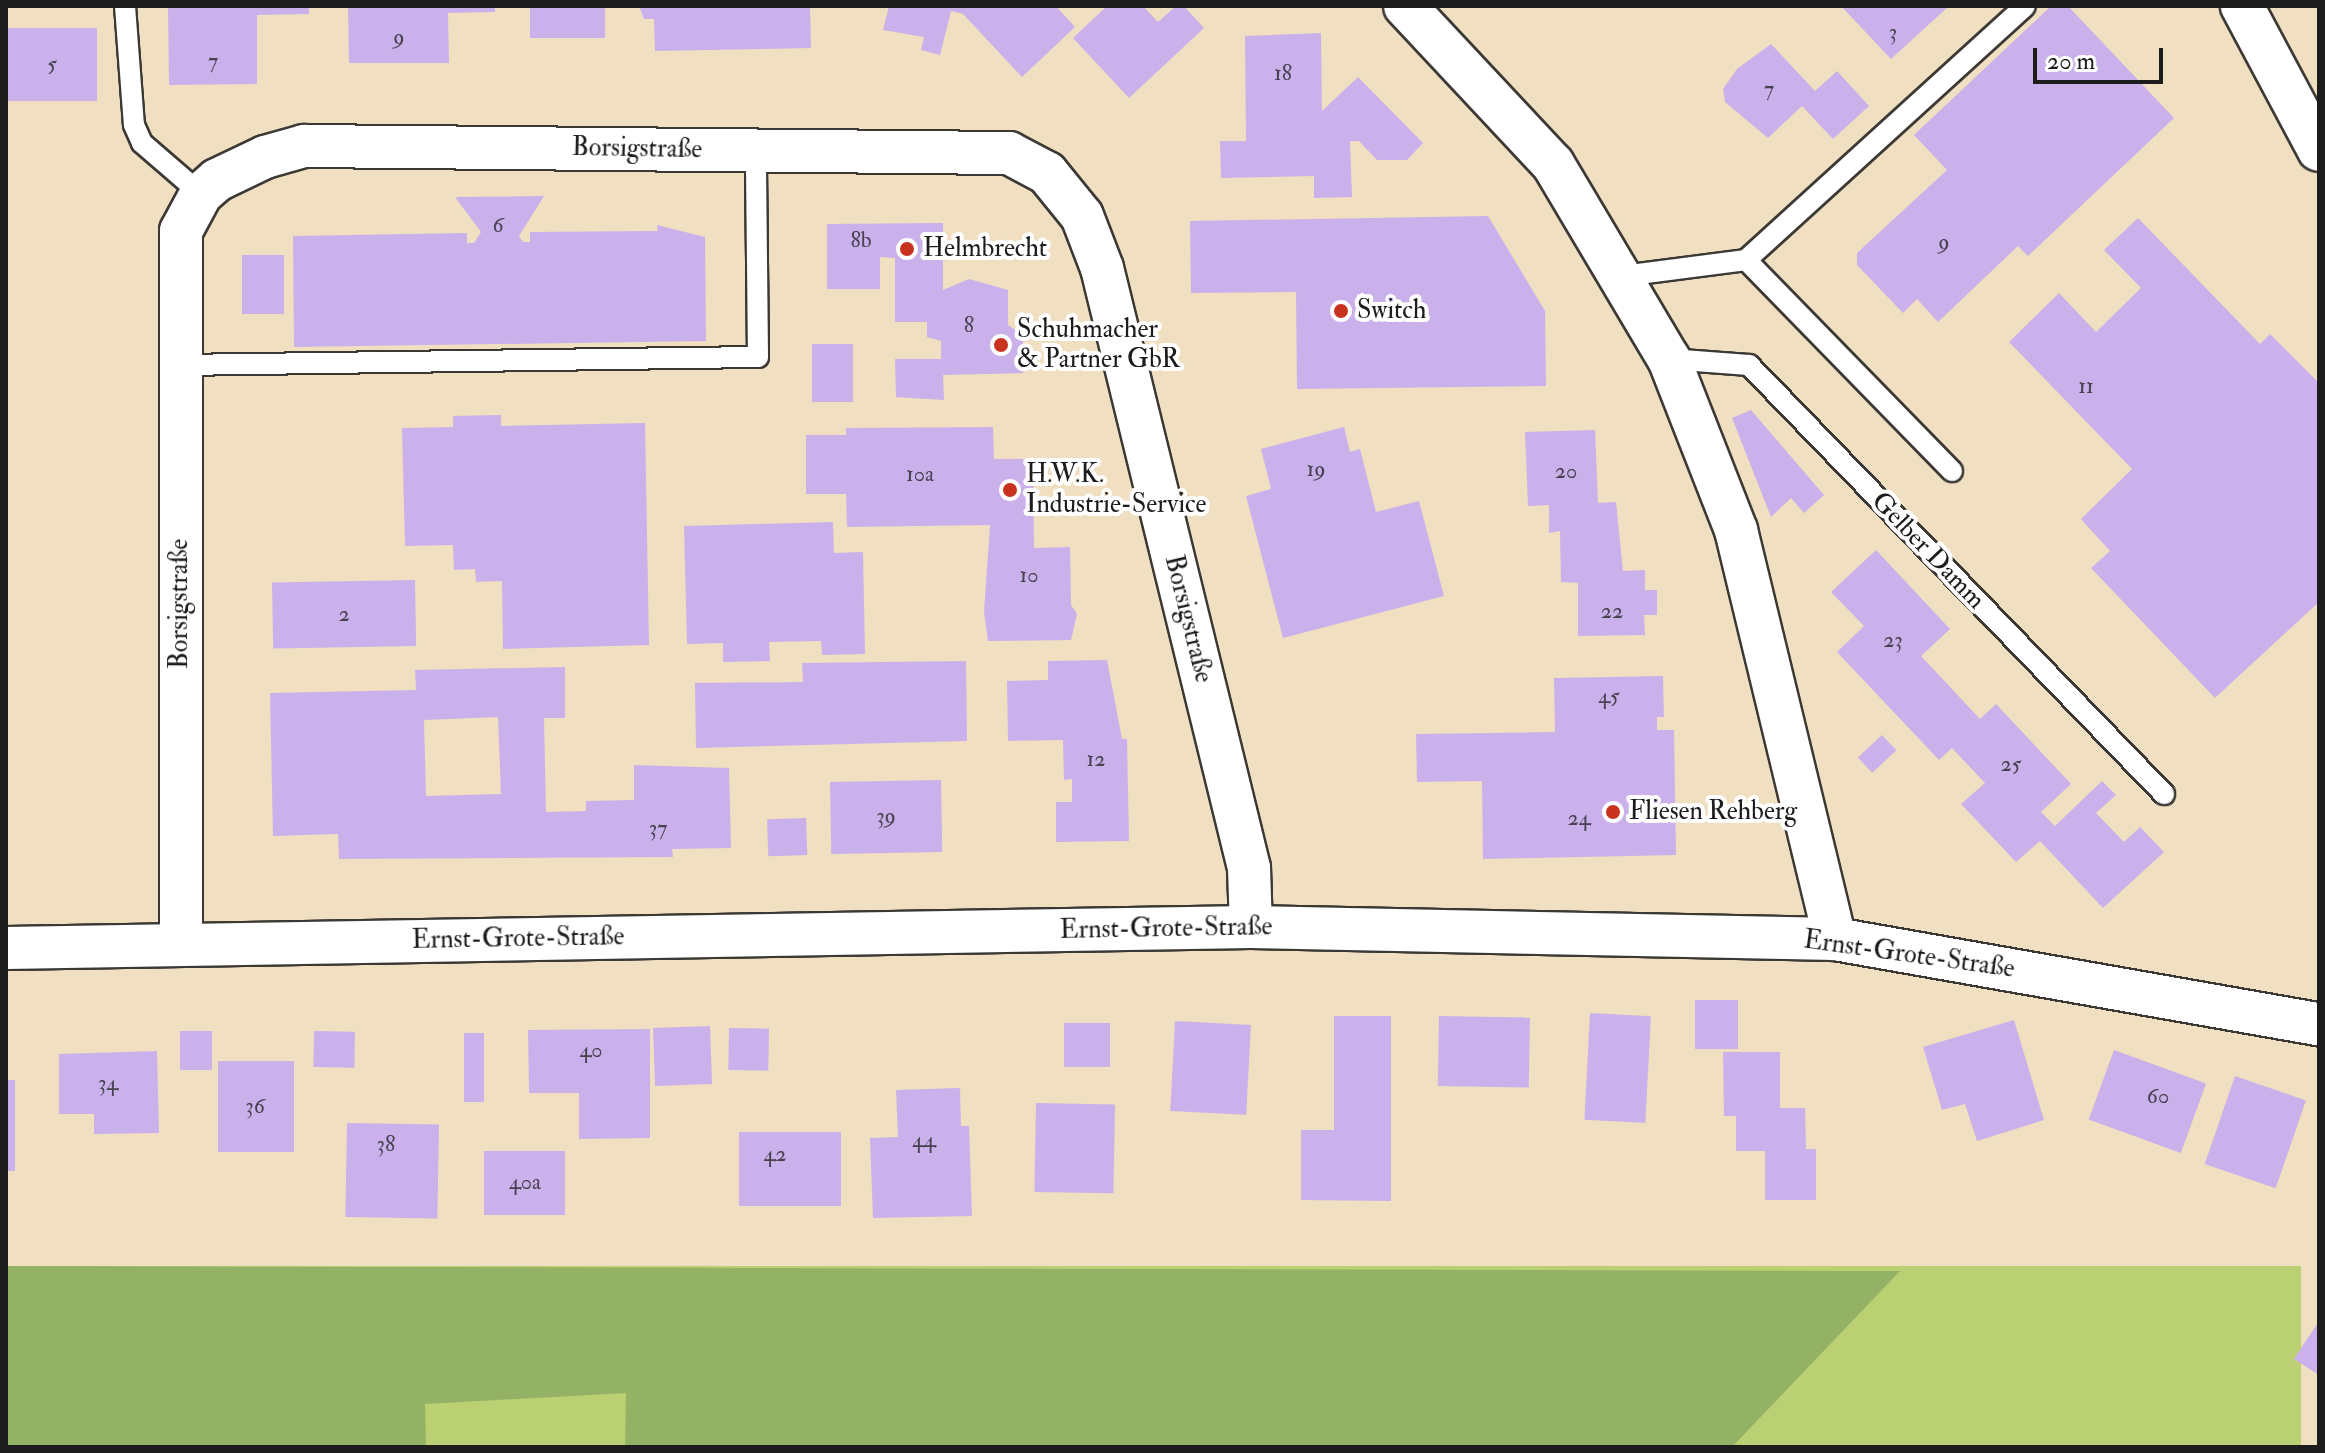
<!DOCTYPE html>
<meta charset="utf-8">
<style>
body{margin:0}
#map{position:relative;width:2325px;height:1453px;overflow:hidden;background:#f0dfc0;font-family:"IM FELL Double Pica",serif}
div>[style]{position:absolute}
.green>*{inset:0;background:#bbcf73;transform-origin:0 0}
.forest>*{inset:0;background:#94b265}
.building>*{inset:0;background:#cab1eb;transform-origin:0 0}
.roads{filter:drop-shadow(2px 0 #3c3935) drop-shadow(-2px 0 #3c3935) drop-shadow(0 2px #3c3935) drop-shadow(0 -2px #3c3935)}
.service>*{height:20px;margin:-10px;padding:0 10px;transform-origin:10px;border-radius:10px;background:#fff}
.minor>*{height:42px;margin:-21px;padding:0 21px;transform-origin:21px;border-radius:21px;background:#fff}
.dots>*{width:22px;height:22px;translate:-50% -50%;box-sizing:border-box;border:4px solid #fff;border-radius:50%}
span{translate:-50% -50%;white-space:nowrap;text-align:center;line-height:1.15;-webkit-text-stroke:8px #fff;paint-order:stroke}
.number-label{font-size:22px;color:#484150}
.number-label span{-webkit-text-stroke-width:0}
.street-label{font-size:26px;color:#1c1c1c}
.poi-label{font-size:26px;color:#1c1c1c}
.left{translate:0 -50%;text-align:left}
.frame{position:absolute;inset:0;border:8px solid #1c1c1c;pointer-events:none}
.scale{position:absolute;left:2033px;top:48px;width:130px;height:36px;box-sizing:border-box;border:4px solid #1c1c1c;border-top:0;padding-left:10px;font-size:24px;line-height:28px;white-space:nowrap;color:#1c1c1c;-webkit-text-stroke:6px #fff;paint-order:stroke}
</style>
<div id="map">
<div class="green">
<i style="left:6px;top:1266px;width:2295px;height:181px"></i>
</div>
<div class="forest">
<i style="clip-path:polygon(6px 1266px,1900px 1271px,1732px 1447px,625px 1447px,626px 1393px,425px 1404px,426px 1447px,6px 1447px)"></i>
</div>
<div class="building">
<i style="clip-path:polygon(168px 6px,309px 6px,309px 14px,257px 15px,257px 84px,169px 85px)"></i>
<i style="clip-path:polygon(348px 6px,495px 6px,495px 12px,448px 13px,449px 63px,349px 63px)"></i>
<i style="left:530px;top:6px;width:75px;height:32px"></i>
<i style="clip-path:polygon(639px 6px,810px 6px,811px 48px,655px 51px,654px 19px,644px 19px)"></i>
<i style="clip-path:polygon(889px 6px,1056px 6px,1075px 27px,1022px 77px,963px 14px,951px 11px,940px 55px,921px 50px,924px 37px,883px 30px)"></i>
<i style="clip-path:polygon(1107px 6px,1143px 6px,1158px 22px,1176px 6px,1184px 6px,1204px 28px,1129px 98px,1073px 38px)"></i>
<i style="clip-path:polygon(1841px 6px,1949px 6px,1891px 59px)"></i>
<i style="clip-path:polygon(2051px 6px,2068px 6px,2174px 118px,2028px 256px,2018px 246px,1938px 322px,1917px 299px,1903px 313px,1857px 265px,1857px 253px,1947px 170px,1914px 135px)"></i>
<i style="left:97px;top:28px;width:73px;height:91px;rotate:90deg"></i>
<i style="clip-path:polygon(1321px 33px,1322px 111px,1358px 77px,1423px 143px,1407px 160px,1377px 160px,1359px 141px,1350px 141px,1352px 197px,1314px 198px,1314px 176px,1221px 178px,1220px 141px,1246px 141px,1245px 36px)"></i>
<i style="clip-path:polygon(1771px 44px,1815px 91px,1837px 71px,1869px 106px,1833px 139px,1802px 106px,1768px 138px,1725px 102px,1723px 89px,1737px 69px)"></i>
<i style="clip-path:polygon(544px 196px,519px 236px,523px 242px,530px 242px,530px 232px,658px 231px,657px 225px,705px 237px,706px 341px,294px 347px,293px 236px,467px 233px,467px 243px,474px 243px,481px 232px,455px 197px)"></i>
<i style="clip-path:polygon(1488px 216px,1545px 311px,1546px 386px,1297px 389px,1296px 292px,1191px 293px,1190px 221px)"></i>
<i style="clip-path:polygon(2138px 218px,2260px 344px,2270px 334px,2319px 383px,2319px 602px,2215px 698px,2091px 568px,2110px 551px,2081px 519px,2132px 469px,2009px 342px,2059px 293px,2096px 332px,2141px 288px,2104px 250px)"></i>
<i style="clip-path:polygon(943px 223px,943px 290px,969px 279px,1008px 290px,1008px 325px,1023px 335px,1023px 373px,943px 375px,944px 400px,896px 397px,895px 359px,941px 359px,941px 341px,927px 337px,927px 322px,895px 322px,895px 258px,880px 257px,880px 289px,827px 289px,827px 224px)"></i>
<i style="left:242px;top:255px;width:42px;height:59px"></i>
<i style="left:812px;top:344px;width:41px;height:58px"></i>
<i style="clip-path:polygon(1751px 410px,1824px 495px,1804px 513px,1791px 498px,1771px 517px,1732px 418px)"></i>
<i style="clip-path:polygon(501px 415px,501px 426px,645px 423px,649px 645px,503px 649px,502px 581px,476px 582px,475px 569px,454px 570px,453px 545px,405px 546px,402px 428px,453px 427px,453px 416px)"></i>
<i style="clip-path:polygon(993px 427px,994px 459px,1033px 459px,1034px 548px,1070px 547px,1071px 605px,1077px 614px,1071px 640px,988px 641px,984px 612px,990px 525px,847px 527px,846px 494px,806px 494px,806px 435px,846px 435px,846px 428px)"></i>
<i style="clip-path:polygon(1344px 427px,1350px 452px,1360px 449px,1376px 512px,1419px 501px,1444px 596px,1283px 638px,1246px 496px,1271px 489px,1261px 449px)"></i>
<i style="clip-path:polygon(1595px 430px,1598px 503px,1616px 502px,1623px 571px,1645px 570px,1645px 590px,1657px 590px,1657px 615px,1644px 615px,1645px 635px,1578px 636px,1578px 583px,1561px 582px,1560px 531px,1549px 533px,1549px 505px,1528px 506px,1525px 432px)"></i>
<i style="clip-path:polygon(833px 522px,834px 553px,863px 552px,865px 654px,822px 655px,821px 641px,769px 642px,770px 661px,723px 662px,723px 643px,687px 644px,684px 526px)"></i>
<i style="clip-path:polygon(1876px 550px,1950px 629px,1921px 656px,1980px 719px,1996px 704px,2071px 784px,2041px 812px,2055px 826px,2102px 781px,2116px 795px,2096px 813px,2124px 842px,2140px 827px,2164px 852px,2103px 908px,2040px 841px,2016px 862px,1961px 804px,1985px 783px,1952px 748px,1939px 760px,1837px 652px,1864px 626px,1831px 592px)"></i>
<i style="left:415px;top:580px;width:66px;height:143px;rotate:89deg"></i>
<i style="clip-path:polygon(1107px 660px,1122px 739px,1127px 739px,1129px 841px,1056px 842px,1056px 802px,1072px 802px,1072px 779px,1064px 780px,1063px 740px,1008px 741px,1007px 681px,1048px 680px,1048px 661px)"></i>
<i style="clip-path:polygon(966px 661px,967px 741px,696px 748px,695px 683px,803px 682px,802px 663px)"></i>
<i style="clip-path:polygon(evenodd,565px 667px,565px 718px,544px 718px,546px 812px,586px 811px,586px 801px,634px 800px,634px 765px,729px 768px,731px 848px,672px 849px,673px 857px,339px 859px,338px 834px,273px 836px,270px 693px,416px 690px,415px 670px,565px 667px,498px 717px,501px 794px,426px 796px,424px 720px,498px 717px)"></i>
<i style="clip-path:polygon(1663px 676px,1664px 717px,1657px 717px,1657px 730px,1674px 730px,1676px 855px,1483px 859px,1482px 781px,1417px 782px,1416px 734px,1555px 732px,1554px 678px)"></i>
<i style="left:1882px;top:735px;width:21px;height:33px;rotate:47deg"></i>
<i style="left:941px;top:780px;width:72px;height:111px;rotate:89deg"></i>
<i style="left:806px;top:818px;width:37px;height:39px;rotate:88deg"></i>
<i style="left:1695px;top:1000px;width:43px;height:49px"></i>
<i style="left:1590px;top:1013px;width:61px;height:107px;rotate:3deg"></i>
<i style="clip-path:polygon(1334px 1016px,1391px 1016px,1391px 1201px,1301px 1200px,1301px 1130px,1334px 1130px)"></i>
<i style="left:1439px;top:1016px;width:91px;height:70px;rotate:1deg"></i>
<i style="clip-path:polygon(2014px 1020px,2044px 1120px,1977px 1141px,1965px 1104px,1942px 1110px,1923px 1047px)"></i>
<i style="left:1175px;top:1021px;width:76px;height:90px;rotate:3deg"></i>
<i style="left:1064px;top:1023px;width:46px;height:44px"></i>
<i style="left:710px;top:1026px;width:58px;height:57px;rotate:88deg"></i>
<i style="left:729px;top:1028px;width:40px;height:42px;rotate:1deg"></i>
<i style="clip-path:polygon(650px 1029px,650px 1138px,579px 1139px,579px 1093px,529px 1093px,528px 1030px)"></i>
<i style="left:212px;top:1031px;width:39px;height:32px;rotate:90deg"></i>
<i style="left:314px;top:1031px;width:41px;height:36px;rotate:1deg"></i>
<i style="left:484px;top:1033px;width:69px;height:20px;rotate:90deg"></i>
<i style="left:2114px;top:1050px;width:98px;height:74px;rotate:20deg"></i>
<i style="clip-path:polygon(157px 1051px,159px 1133px,94px 1134px,94px 1114px,59px 1114px,59px 1054px)"></i>
<i style="clip-path:polygon(1723px 1052px,1780px 1052px,1780px 1108px,1805px 1108px,1806px 1149px,1816px 1149px,1816px 1200px,1765px 1200px,1765px 1151px,1736px 1151px,1736px 1116px,1724px 1116px)"></i>
<i style="left:218px;top:1061px;width:76px;height:91px"></i>
<i style="left:2235px;top:1076px;width:75px;height:93px;rotate:19deg"></i>
<i style="left:6px;top:1080px;width:9px;height:91px"></i>
<i style="clip-path:polygon(960px 1088px,961px 1126px,969px 1126px,972px 1216px,873px 1218px,870px 1138px,898px 1137px,896px 1090px)"></i>
<i style="left:1036px;top:1103px;width:79px;height:89px;rotate:1deg"></i>
<i style="left:347px;top:1123px;width:92px;height:94px;rotate:1deg"></i>
<i style="left:739px;top:1132px;width:102px;height:74px"></i>
<i style="left:484px;top:1151px;width:81px;height:64px"></i>
<i style="clip-path:polygon(2319px 1321px,2319px 1375px,2294px 1359px)"></i>
</div>
<div class="roads">
<div class="service">
<i style="left:125px;top:6px;width:119px;rotate:85.7deg"></i>
<i style="left:134px;top:125px;width:20px;rotate:66deg"></i>
<i style="left:142px;top:143px;width:78px;rotate:40.8deg"></i>
<i style="left:1746px;top:260px;width:377px;rotate:-42.3deg"></i>
<i style="left:1623px;top:276px;width:124px;rotate:-7.4deg"></i>
<i style="left:1746px;top:260px;width:295px;rotate:45.7deg"></i>
<i style="left:1669px;top:359px;width:80px;rotate:4.3deg"></i>
<i style="left:1749px;top:365px;width:597px;rotate:45.95deg"></i>
<i style="left:178px;top:365px;width:580px;rotate:-0.79deg"></i>
<i style="left:758px;top:357px;width:207px;rotate:-90.6deg"></i>
</div>
<div class="minor">
<i style="left:1405px;top:6px;width:216px;rotate:46.9deg"></i>
<i style="left:1553px;top:164px;width:227px;rotate:59.3deg"></i>
<i style="left:1669px;top:359px;width:184px;rotate:68.6deg"></i>
<i style="left:1736px;top:530px;width:421px;rotate:76.4deg"></i>
<i style="left:2242px;top:6px;width:163px;rotate:61.9deg"></i>
<i style="left:181px;top:944px;width:713px;rotate:-90deg"></i>
<i style="left:181px;top:231px;width:42px;rotate:-61.6deg"></i>
<i style="left:201px;top:194px;width:21px;rotate:-41deg"></i>
<i style="left:217px;top:180px;width:53px;rotate:-25.6deg"></i>
<i style="left:265px;top:157px;width:41px;rotate:-15.8deg"></i>
<i style="left:304px;top:146px;width:705px;rotate:0.57deg"></i>
<i style="left:1009px;top:153px;width:43px;rotate:27.8deg"></i>
<i style="left:1047px;top:173px;width:55px;rotate:50.9deg"></i>
<i style="left:1082px;top:216px;width:56px;rotate:69deg"></i>
<i style="left:1102px;top:268px;width:618px;rotate:76.23deg"></i>
<i style="left:1249px;top:868px;width:59px;rotate:88.1deg"></i>
<i style="left:6px;top:948px;width:1245px;rotate:-0.97deg"></i>
<i style="left:1251px;top:927px;width:584px;rotate:1.18deg"></i>
<i style="left:1835px;top:939px;width:491px;rotate:10deg"></i>
</div>
</div>
<div class="dots">
<i style="left:907px;top:249px;background:#c8321e"></i>
<i style="left:1341px;top:311px;background:#c8321e"></i>
<i style="left:1001px;top:345px;background:#c8321e"></i>
<i style="left:1010px;top:490px;background:#c8321e"></i>
<i style="left:1613px;top:812px;background:#c8321e"></i>
</div>
<div class="number-label">
<span style="left:1893px;top:33px">3</span>
<span style="left:399px;top:38px">9</span>
<span style="left:213px;top:62px">7</span>
<span style="left:52px;top:65px">5</span>
<span style="left:1283px;top:74px">18</span>
<span style="left:1769px;top:90px">7</span>
<span style="left:498px;top:226px">6</span>
<span style="left:861px;top:241px">8b</span>
<span style="left:1944px;top:243px">9</span>
<span style="left:969px;top:326px">8</span>
<span style="left:2086px;top:387px">11</span>
<span style="left:1316px;top:470px">19</span>
<span style="left:1566px;top:472px">20</span>
<span style="left:920px;top:475px">10a</span>
<span style="left:1029px;top:576px">10</span>
<span style="left:1612px;top:612px">22</span>
<span style="left:344px;top:615px">2</span>
<span style="left:1893px;top:641px">23</span>
<span style="left:1609px;top:697px">45</span>
<span style="left:1096px;top:760px">12</span>
<span style="left:2011px;top:765px">25</span>
<span style="left:886px;top:817px">39</span>
<span style="left:1579px;top:819px">24</span>
<span style="left:658px;top:829px">37</span>
<span style="left:591px;top:1051px">40</span>
<span style="left:108px;top:1084px">34</span>
<span style="left:2158px;top:1097px">60</span>
<span style="left:255px;top:1107px">36</span>
<span style="left:924px;top:1141px">44</span>
<span style="left:386px;top:1145px">38</span>
<span style="left:775px;top:1155px">42</span>
<span style="left:525px;top:1183px">40a</span>
</div>
<div class="street-label">
<span style="left:637px;top:149px;rotate:1deg">Borsigstraße</span>
<span style="left:1928px;top:551px;rotate:46deg">Gelber Damm</span>
<span style="left:180px;top:604px;rotate:-90deg">Borsigstraße</span>
<span style="left:1188px;top:619px;rotate:76deg">Borsigstraße</span>
<span style="left:1166px;top:929px;rotate:-1deg">Ernst-Grote-Straße</span>
<span style="left:518px;top:939px;rotate:-1deg">Ernst-Grote-Straße</span>
<span style="left:1909px;top:955px;rotate:8deg">Ernst-Grote-Straße</span>
</div>
<div class="poi-label">
<span class="left" style="left:923px;top:249px">Helmbrecht</span>
<span class="left" style="left:1357px;top:311px">Switch</span>
<span class="left" style="left:1017px;top:345px">Schuhmacher<br>&amp; Partner GbR</span>
<span class="left" style="left:1026px;top:490px">H.W.K.<br>Industrie-Service</span>
<span class="left" style="left:1629px;top:812px">Fliesen Rehberg</span>
</div>
<div class="frame"></div>
<div class="scale">20 m</div>
</div>
